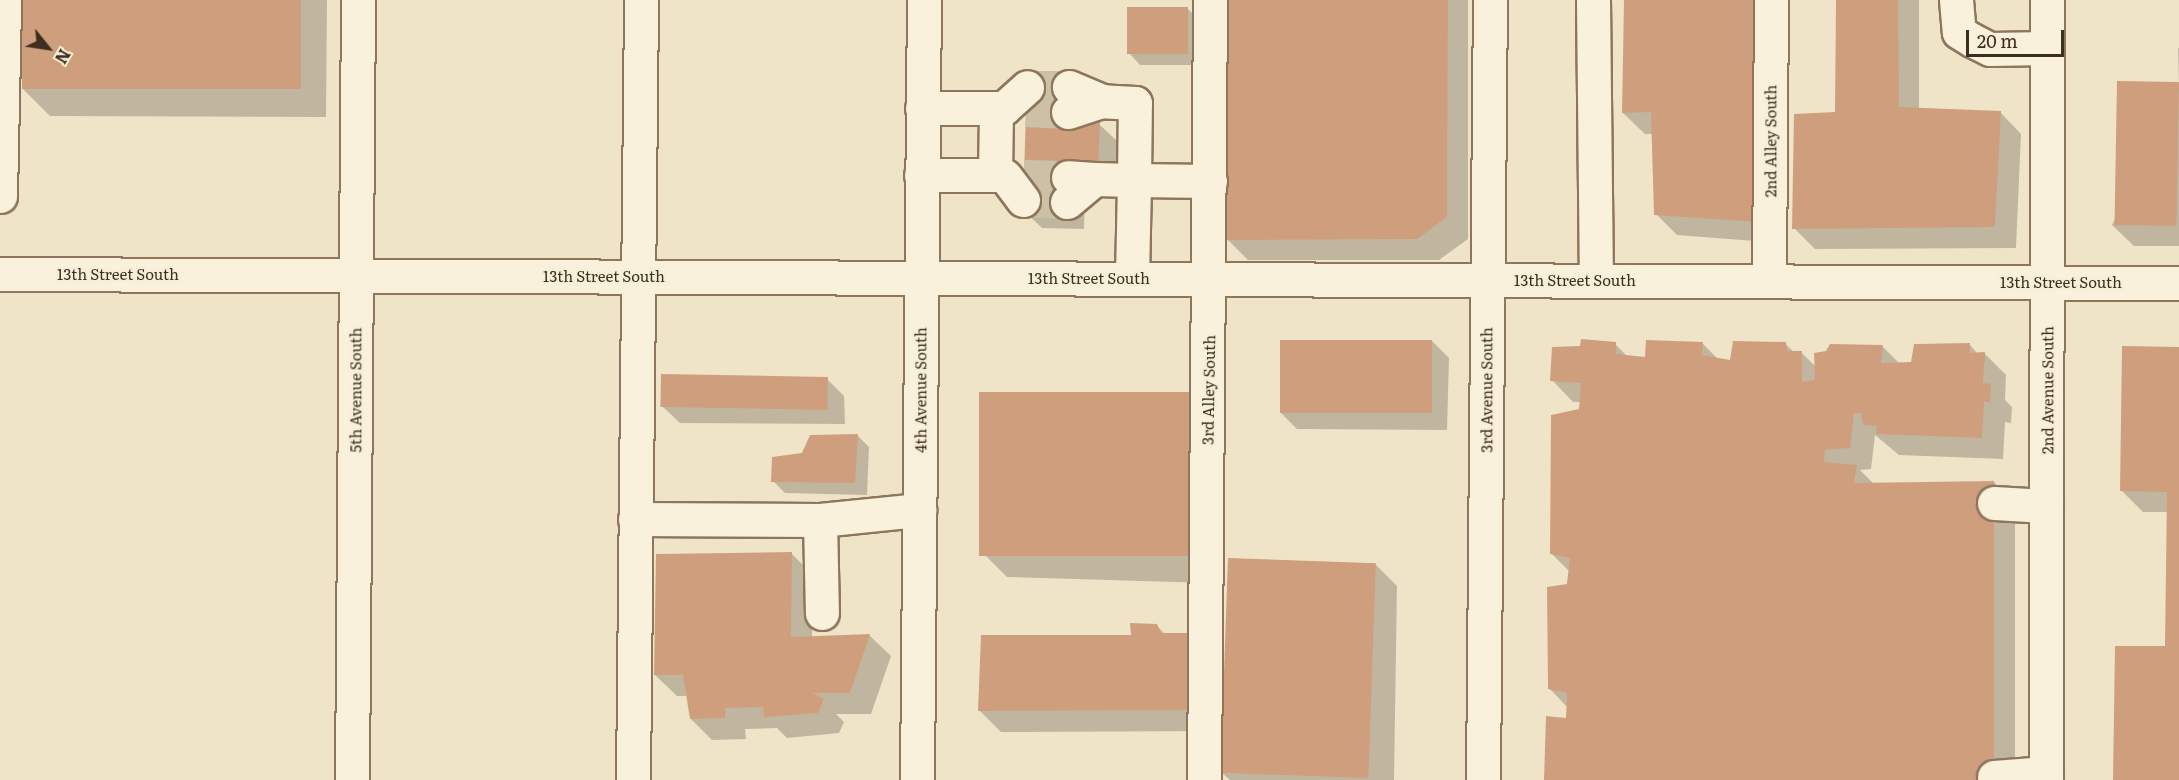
<!DOCTYPE html>
<style>
body{margin:0}
#map{position:relative;width:2179px;height:780px;overflow:hidden;background:#f0e4c8;font-family:Literata,serif}
div>[style]{position:absolute}
.shadow>*{inset:0;background:#0003}
.building>*{inset:0;background:#cf9f7d;transform-origin:0 0}
.minor-tunnel>*{height:33px;margin-top:-16.5px;transform-origin:0;background:repeating-linear-gradient(90deg,#ccc0a6 0 33px,transparent 0 49px)}
.roads{filter:drop-shadow(2px 0 #8d765c) drop-shadow(-2px 0 #8d765c) drop-shadow(0 2px #8d765c) drop-shadow(0 -2px #8d765c)}
.minor>*{height:33px;margin:-16.5px;padding:0 16.5px;transform-origin:16.5px;border-radius:16.5px;background:#faf1dc}
span{translate:-50% -50%;white-space:nowrap;text-align:center;line-height:1.15;-webkit-text-stroke:5px #f7eed8;paint-order:stroke}
.street-label{font-size:15px;color:#3d2e20}
.north{position:absolute;left:18px;top:18px;width:60px;height:60px;-webkit-text-stroke:4px #f7eed8;paint-order:stroke;rotate:120deg;font-size:16px;font-weight:700;line-height:24px;text-align:center;color:#3d2e20}
.north::after{content:'';display:block;margin:auto;width:21px;height:27px;background:#3d2e20;clip-path:polygon(50% 0,100% 100%,50% 72%,0 100%)}
.scale{position:absolute;left:1966px;top:30px;width:98px;height:27px;box-sizing:border-box;border:3px solid #3d2e20;border-top:0;padding-left:8px;font-size:18px;line-height:21px;white-space:nowrap;color:#3d2e20;-webkit-text-stroke:4px #f7eed8;paint-order:stroke}
</style>
<div id="map">
<div class="shadow">
<i style="clip-path:polygon(24px 0,327px 0,326px 117px,50px 116px,23px 89px)"></i>
<i style="clip-path:polygon(1227px 0,1468px 0,1468px 239px,1439px 260px,1248px 260px,1227px 239px)"></i>
<i style="clip-path:polygon(1625px 0,1780px 243px,1677px 235px,1656px 214px,1653px 134px,1645px 134px,1623px 113px)"></i>
<i style="clip-path:polygon(1838px 0,1919px 0,1919px 109px,2000px 112px,2021px 134px,2016px 248px,1815px 249px,1794px 228px,1837px 114px)"></i>
<i style="clip-path:polygon(1187px 8px,1199px 20px,1199px 65px,1140px 65px,1129px 53px)"></i>
<i style="clip-path:polygon(2178px 48px,2179px 48px,2179px 246px,2134px 246px,2112px 225px,2179px 84px)"></i>
<i style="clip-path:polygon(1085px 123px,1099px 124px,1117px 141px,1115px 184px,1085px 183px,1084px 229px,1042px 228px,1024px 211px)"></i>
<i style="clip-path:polygon(1432px 341px,1449px 358px,1447px 430px,1297px 429px,1280px 412px)"></i>
<i style="clip-path:polygon(1615px 344px,1628px 357px,1647px 359px,1703px 344px,1718px 359px,1732px 361px,1785px 344px,1794px 352px,1801px 352px,1816px 367px,1883px 347px,1900px 364px,1912px 364px,1970px 345px,1978px 354px,1985px 354px,2006px 375px,2005px 400px,2012px 407px,2011px 423px,2005px 422px,2003px 459px,1899px 455px,1875px 435px,1871px 469px,1860px 470px,1874px 484px,1994px 482px,2015px 504px,2015px 780px,1546px 780px,1568px 720px,1568px 708px,1549px 688px,1569px 571px,1552px 554px,1581px 402px,1573px 402px,1552px 380px)"></i>
<i style="clip-path:polygon(2179px 348px,2179px 780px,2114px 780px,2166px 648px,2169px 512px,2143px 512px,2121px 490px)"></i>
<i style="clip-path:polygon(827px 379px,844px 396px,845px 424px,680px 423px,662px 406px)"></i>
<i style="clip-path:polygon(1195px 394px,1209px 583px,1007px 577px,985px 555px)"></i>
<i style="clip-path:polygon(857px 435px,869px 447px,867px 495px,785px 493px,773px 481px)"></i>
<i style="clip-path:polygon(791px 553px,813px 575px,812px 638px,869px 635px,891px 656px,871px 714px,836px 714px,844px 722px,839px 733px,787px 738px,777px 728px,745px 729px,746px 739px,712px 740px,691px 719px,688px 696px,677px 696px,655px 675px)"></i>
<i style="clip-path:polygon(1376px 565px,1397px 586px,1394px 780px,1230px 780px,1222px 773px)"></i>
<i style="clip-path:polygon(1156px 625px,1165px 634px,1188px 635px,1209px 656px,1209px 731px,1001px 732px,980px 711px)"></i>
</div>
<div class="building">
<i style="left:22px;top:0;width:279px;height:89px"></i>
<i style="clip-path:polygon(1225px 0,1448px 0,1447px 217px,1417px 239px,1225px 240px)"></i>
<i style="clip-path:polygon(1624px 0,1761px 0,1759px 222px,1654px 215px,1651px 112px,1622px 113px)"></i>
<i style="clip-path:polygon(1836px 0,1898px 0,1899px 107px,2001px 111px,1995px 227px,1792px 229px,1794px 114px,1835px 112px)"></i>
<i style="left:1127px;top:7px;width:61px;height:47px"></i>
<i style="clip-path:polygon(1027px 75px,1069px 76px,1067px 121px,1100px 122px,1098px 167px,1067px 213px,1023px 211px)"></i>
<i style="left:2117px;top:81px;width:62px;height:144px;rotate:1deg"></i>
<i style="clip-path:polygon(1581px 339px,1616px 342px,1616px 354px,1645px 357px,1646px 340px,1703px 342px,1702px 355px,1730px 360px,1733px 341px,1786px 342px,1787px 351px,1802px 351px,1802px 382px,1815px 380px,1814px 353px,1826px 351px,1830px 344px,1883px 345px,1881px 363px,1911px 362px,1914px 344px,1970px 343px,1970px 353px,1985px 352px,1983px 383px,1991px 384px,1990px 403px,1984px 401px,1982px 438px,1876px 434px,1877px 426px,1863px 425px,1861px 413px,1854px 413px,1850px 448px,1825px 450px,1824px 462px,1857px 465px,1854px 483px,1994px 481px,1994px 780px,1544px 780px,1546px 716px,1566px 718px,1567px 693px,1548px 689px,1547px 587px,1567px 584px,1570px 558px,1550px 554px,1551px 415px,1579px 409px,1581px 383px,1550px 381px,1552px 347px,1580px 346px)"></i>
<i style="left:1280px;top:340px;width:152px;height:73px"></i>
<i style="clip-path:polygon(2122px 346px,2179px 347px,2179px 780px,2113px 780px,2115px 646px,2165px 646px,2167px 492px,2120px 491px)"></i>
<i style="left:661px;top:374px;width:167px;height:33px;rotate:1deg"></i>
<i style="left:979px;top:392px;width:217px;height:164px"></i>
<i style="clip-path:polygon(858px 434px,855px 483px,771px 482px,772px 457px,802px 453px,810px 435px)"></i>
<i style="clip-path:polygon(792px 552px,791px 637px,870px 634px,850px 693px,813px 693px,824px 699px,818px 713px,764px 717px,763px 707px,725px 708px,725px 718px,690px 719px,683px 675px,654px 675px,656px 554px)"></i>
<i style="left:1228px;top:558px;width:148px;height:215px;rotate:2deg"></i>
<i style="clip-path:polygon(1130px 623px,1157px 624px,1161px 633px,1188px 633px,1188px 710px,978px 711px,981px 635px,1131px 635px)"></i>
</div>
<div class="minor-tunnel">
<i style="left:1027px;top:87px;width:42px"></i>
<i style="left:1026px;top:110px;width:42px;rotate:2.7deg"></i>
<i style="left:1024px;top:176px;width:44px;rotate:1.3deg"></i>
<i style="left:1023px;top:200px;width:44px;rotate:2.6deg"></i>
</div>
<div class="roads">
<div class="minor">
<i style="left:1593px;top:0;width:280px;rotate:89.4deg"></i>
<i style="left:1956px;top:0;width:32px;rotate:85deg"></i>
<i style="left:1959px;top:32px;width:15px;rotate:32deg"></i>
<i style="left:1972px;top:40px;width:20px;rotate:27deg"></i>
<i style="left:1990px;top:49px;width:57px;rotate:-1deg"></i>
<i style="left:996px;top:108px;width:8px"></i>
<i style="left:1004px;top:108px;width:31px;rotate:-42deg"></i>
<i style="left:1068px;top:112px;width:36px;rotate:-18deg"></i>
<i style="left:1102px;top:101px;width:36px;rotate:-157deg"></i>
<i style="left:921px;top:175px;width:74px"></i>
<i style="left:995px;top:175px;width:67px;rotate:-89.1deg"></i>
<i style="left:996px;top:108px;width:74px;rotate:180deg"></i>
<i style="left:1005px;top:176px;width:30px;rotate:53deg"></i>
<i style="left:1094px;top:179px;width:40px;rotate:1.4deg"></i>
<i style="left:1134px;top:180px;width:77px;rotate:-89.3deg"></i>
<i style="left:1135px;top:103px;width:33px;rotate:-177deg"></i>
<i style="left:0;top:196px;width:196px;rotate:-88.8deg"></i>
<i style="left:1067px;top:202px;width:35px;rotate:-40deg"></i>
<i style="left:1094px;top:179px;width:26px;rotate:-176deg"></i>
<i style="left:0;top:274px;width:2179px;rotate:0.24deg"></i>
<i style="left:1132px;top:278px;width:98px;rotate:-88.8deg"></i>
<i style="left:1134px;top:180px;width:76px;rotate:0.8deg"></i>
<i style="left:1769px;top:281px;width:281px;rotate:-89.6deg"></i>
<i style="left:1994px;top:503px;width:52px;rotate:3.3deg"></i>
<i style="left:635px;top:519px;width:185px;rotate:0.3deg"></i>
<i style="left:820px;top:520px;width:100px;rotate:-5.8deg"></i>
<i style="left:820px;top:520px;width:93px;rotate:88.8deg"></i>
<i style="left:1994px;top:777px;width:52px;rotate:-4.4deg"></i>
<i style="left:352px;top:780px;width:780px;rotate:-89.56deg"></i>
<i style="left:633px;top:780px;width:780px;rotate:-89.41deg"></i>
<i style="left:917px;top:780px;width:780px;rotate:-89.49deg"></i>
<i style="left:1204px;top:780px;width:780px;rotate:-89.56deg"></i>
<i style="left:1483px;top:780px;width:780px;rotate:-89.49deg"></i>
<i style="left:2046px;top:780px;width:780px;rotate:-89.93deg"></i>
</div>
</div>
<div class="street-label">
<span style="left:1770px;top:141px;rotate:-90deg">2nd Alley South</span>
<span style="left:118px;top:274px">13th Street South</span>
<span style="left:604px;top:276px">13th Street South</span>
<span style="left:1089px;top:278px">13th Street South</span>
<span style="left:1575px;top:280px">13th Street South</span>
<span style="left:2061px;top:282px">13th Street South</span>
<span style="left:355px;top:390px;rotate:-90deg">5th Avenue South</span>
<span style="left:920px;top:390px;rotate:-90deg">4th Avenue South</span>
<span style="left:1208px;top:390px;rotate:-89deg">3rd Alley South</span>
<span style="left:1486px;top:390px;rotate:-90deg">3rd Avenue South</span>
<span style="left:2047px;top:390px;rotate:-90deg">2nd Avenue South</span>
</div>
<div class="north">N</div>
<div class="scale">20 m</div>
</div>
